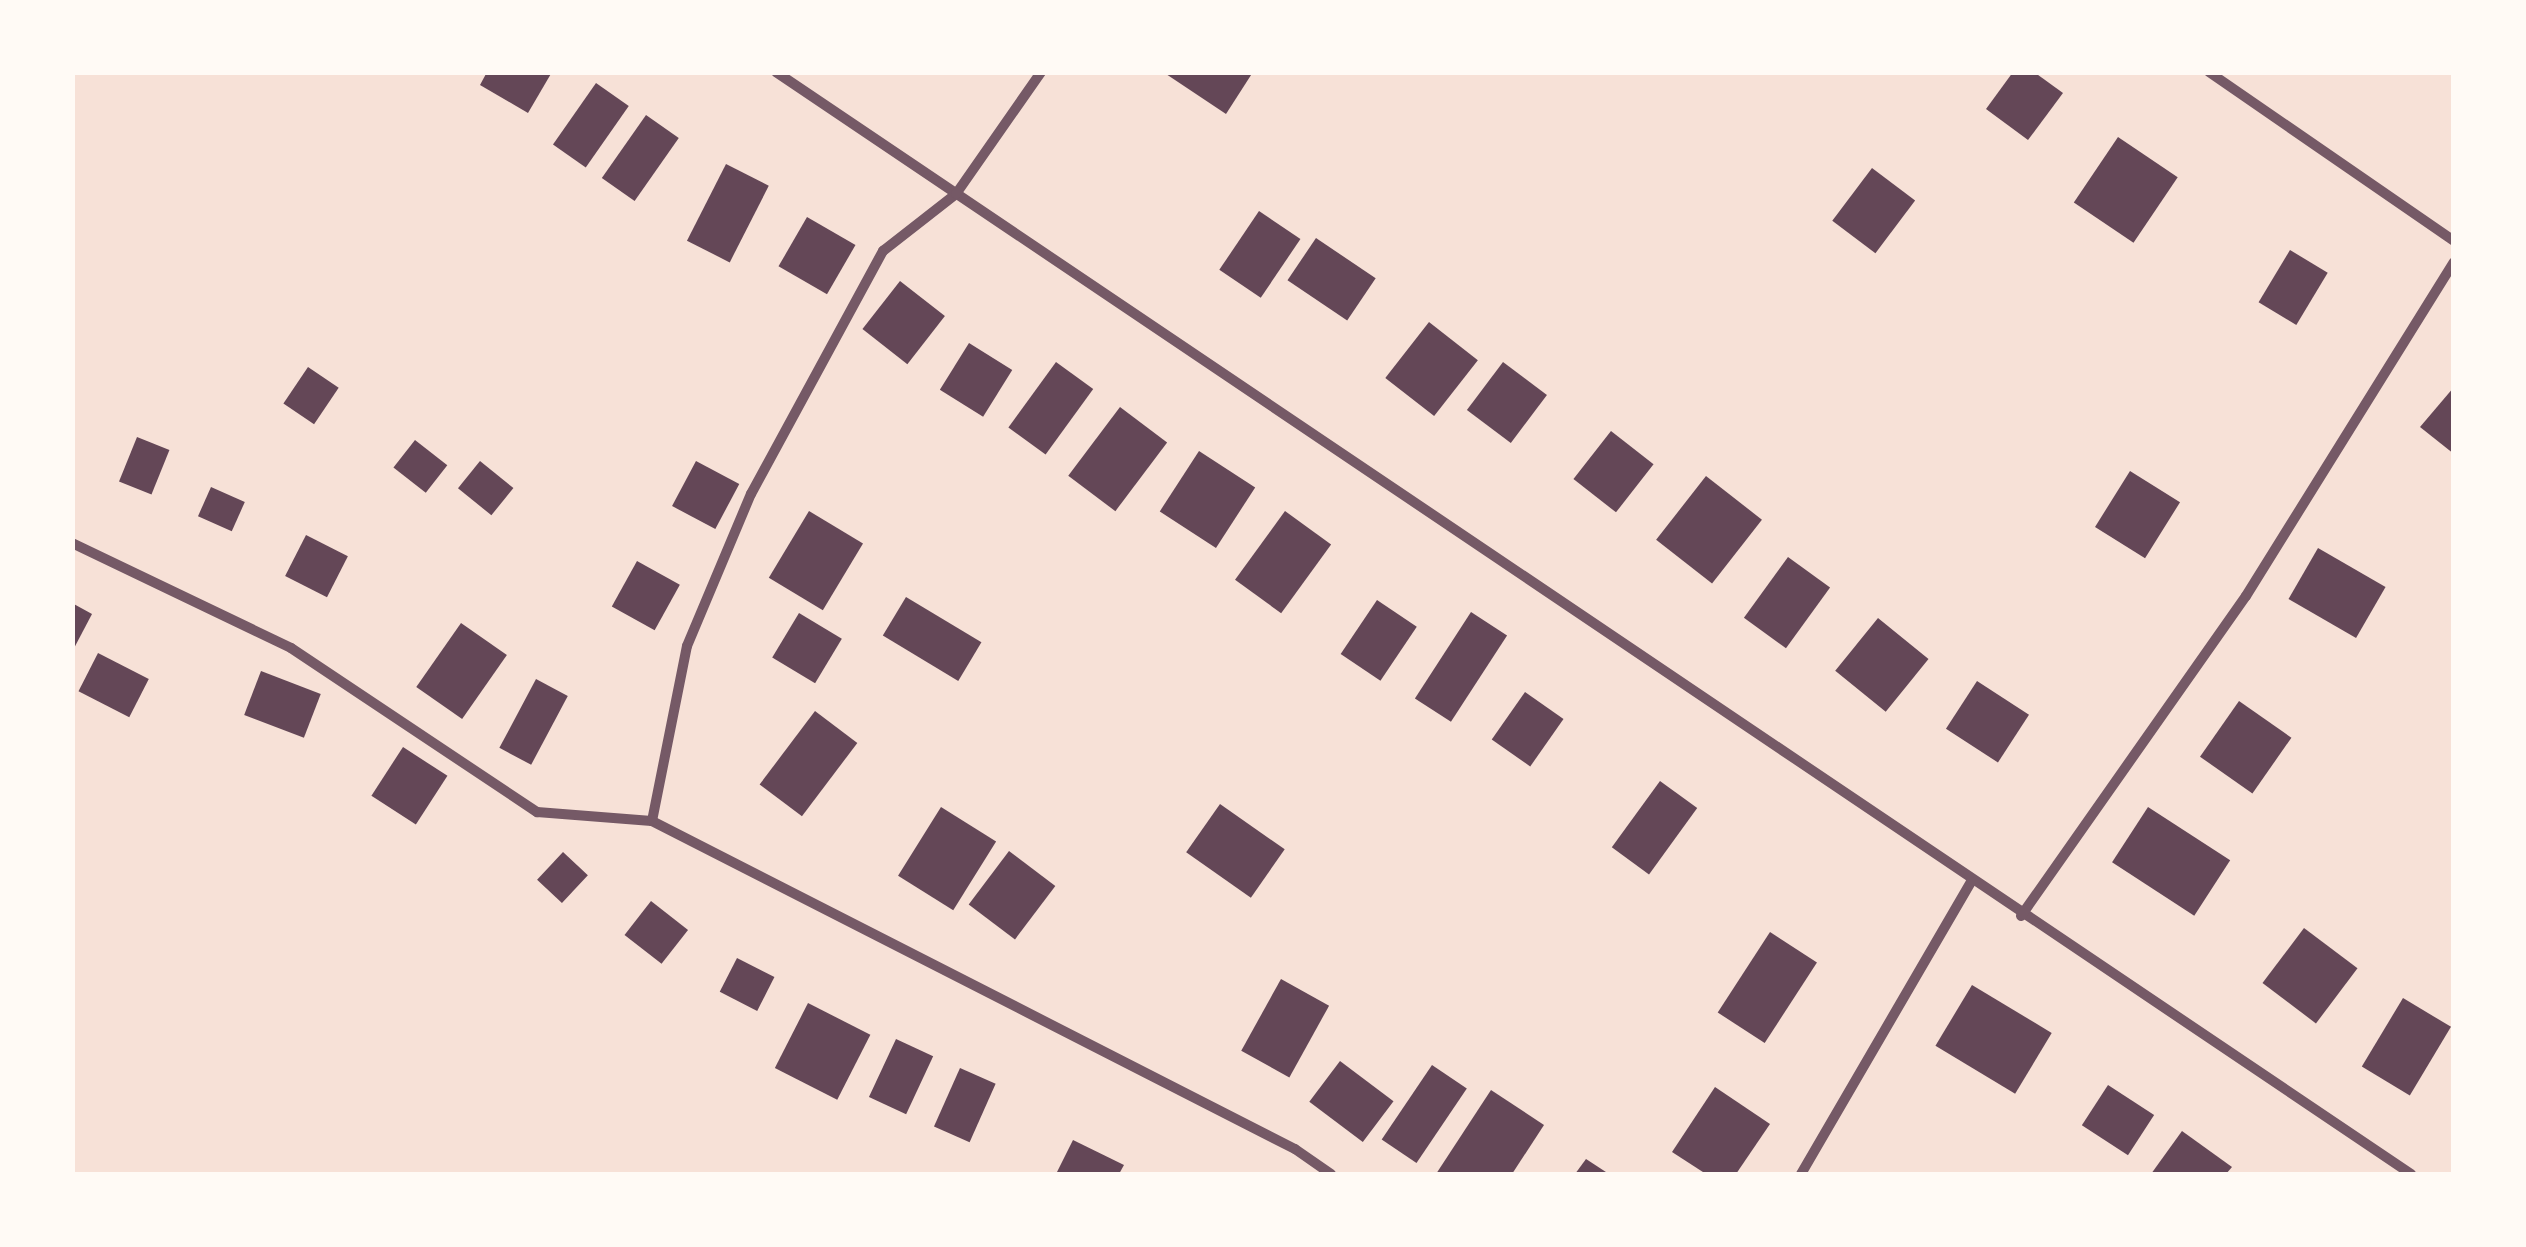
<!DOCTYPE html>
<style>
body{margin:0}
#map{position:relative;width:2526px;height:1247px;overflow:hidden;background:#f7e1d7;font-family:"Fira Sans",sans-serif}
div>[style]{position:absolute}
.building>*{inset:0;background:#644757;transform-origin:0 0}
.minor>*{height:10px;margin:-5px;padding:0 5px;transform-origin:5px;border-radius:5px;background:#755966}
span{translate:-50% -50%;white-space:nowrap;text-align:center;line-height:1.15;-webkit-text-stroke:8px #fffaf5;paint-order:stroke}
.frame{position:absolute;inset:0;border:75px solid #fffaf5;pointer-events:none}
</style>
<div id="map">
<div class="building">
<i style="clip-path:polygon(487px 72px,552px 72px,528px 113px,480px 85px)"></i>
<i style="clip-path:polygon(1163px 72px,1253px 72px,1226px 114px)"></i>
<i style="clip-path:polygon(2013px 72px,2034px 72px,2063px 93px,2028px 140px,1986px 109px)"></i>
<i style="left:596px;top:83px;width:40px;height:75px;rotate:35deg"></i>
<i style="left:646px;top:115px;width:40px;height:77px;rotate:35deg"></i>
<i style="left:2118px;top:137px;width:72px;height:79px;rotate:34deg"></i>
<i style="left:726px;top:164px;width:48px;height:86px;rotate:27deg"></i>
<i style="left:1872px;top:168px;width:54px;height:66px;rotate:37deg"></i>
<i style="left:1259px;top:211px;width:50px;height:71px;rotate:34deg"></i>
<i style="left:807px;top:217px;width:56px;height:57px;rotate:30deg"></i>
<i style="left:1316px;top:238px;width:72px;height:51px;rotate:34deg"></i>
<i style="left:2290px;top:250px;width:44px;height:61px;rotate:31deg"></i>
<i style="left:900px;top:281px;width:57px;height:61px;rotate:38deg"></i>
<i style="left:1429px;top:322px;width:62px;height:71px;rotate:38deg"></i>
<i style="left:969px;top:343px;width:51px;height:55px;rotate:32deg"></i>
<i style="left:1056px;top:362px;width:46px;height:81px;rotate:36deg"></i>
<i style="left:1503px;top:362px;width:55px;height:60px;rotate:37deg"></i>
<i style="left:308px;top:367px;width:37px;height:44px;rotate:34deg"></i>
<i style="clip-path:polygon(2454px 387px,2454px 454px,2420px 427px)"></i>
<i style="left:1120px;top:407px;width:59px;height:86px;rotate:37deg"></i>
<i style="left:1611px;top:431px;width:54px;height:61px;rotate:38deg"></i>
<i style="left:137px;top:437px;width:35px;height:48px;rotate:22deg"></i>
<i style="left:415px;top:440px;width:41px;height:35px;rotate:38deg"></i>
<i style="left:1199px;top:451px;width:67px;height:72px;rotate:33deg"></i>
<i style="left:480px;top:461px;width:43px;height:35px;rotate:39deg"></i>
<i style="left:696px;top:461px;width:49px;height:51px;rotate:28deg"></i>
<i style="left:2130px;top:471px;width:59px;height:66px;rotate:32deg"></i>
<i style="left:1706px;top:476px;width:71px;height:81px;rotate:38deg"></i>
<i style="left:211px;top:487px;width:37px;height:32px;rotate:24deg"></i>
<i style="left:809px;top:511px;width:63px;height:78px;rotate:31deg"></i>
<i style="left:1285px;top:511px;width:57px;height:85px;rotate:36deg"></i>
<i style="left:306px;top:535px;width:47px;height:46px;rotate:27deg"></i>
<i style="left:2318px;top:548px;width:78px;height:59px;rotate:30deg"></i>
<i style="left:1788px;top:557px;width:52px;height:75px;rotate:36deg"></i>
<i style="left:637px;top:561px;width:49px;height:52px;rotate:29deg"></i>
<i style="left:906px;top:597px;width:88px;height:45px;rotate:31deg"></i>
<i style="left:1377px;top:600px;width:48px;height:65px;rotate:34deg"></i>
<i style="clip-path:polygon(72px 603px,92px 614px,72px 652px)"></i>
<i style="left:1471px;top:612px;width:43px;height:103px;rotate:33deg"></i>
<i style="left:799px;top:613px;width:50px;height:52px;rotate:31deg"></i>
<i style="left:1878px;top:618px;width:65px;height:68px;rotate:39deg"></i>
<i style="left:461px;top:623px;width:56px;height:78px;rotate:35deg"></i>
<i style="left:98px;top:653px;width:57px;height:43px;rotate:27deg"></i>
<i style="left:261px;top:671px;width:64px;height:47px;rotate:21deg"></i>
<i style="left:536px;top:679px;width:36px;height:78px;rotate:28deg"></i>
<i style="left:1977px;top:681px;width:62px;height:57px;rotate:33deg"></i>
<i style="left:1525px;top:692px;width:47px;height:58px;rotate:35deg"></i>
<i style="left:2239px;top:701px;width:64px;height:68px;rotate:35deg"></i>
<i style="left:815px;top:711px;width:53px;height:92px;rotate:37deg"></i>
<i style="left:403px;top:747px;width:53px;height:58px;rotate:33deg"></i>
<i style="left:1660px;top:781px;width:46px;height:82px;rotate:36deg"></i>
<i style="left:1220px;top:804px;width:79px;height:59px;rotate:35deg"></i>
<i style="left:941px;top:807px;width:65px;height:81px;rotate:32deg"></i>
<i style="left:2148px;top:807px;width:98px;height:66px;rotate:33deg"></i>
<i style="left:1009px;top:851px;width:58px;height:67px;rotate:37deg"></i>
<i style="left:563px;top:852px;width:34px;height:38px;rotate:43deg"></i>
<i style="left:651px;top:901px;width:47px;height:43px;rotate:38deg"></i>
<i style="left:2304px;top:928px;width:67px;height:69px;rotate:37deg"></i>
<i style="left:1770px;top:932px;width:56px;height:96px;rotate:33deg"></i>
<i style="left:737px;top:958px;width:42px;height:38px;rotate:27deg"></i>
<i style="left:1281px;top:979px;width:55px;height:82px;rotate:29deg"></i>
<i style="left:1972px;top:985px;width:93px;height:71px;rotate:31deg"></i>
<i style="left:2403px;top:998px;width:56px;height:80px;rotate:31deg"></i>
<i style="left:808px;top:1003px;width:70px;height:73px;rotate:27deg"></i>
<i style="left:896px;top:1039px;width:41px;height:64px;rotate:25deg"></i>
<i style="left:1340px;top:1061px;width:67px;height:51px;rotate:37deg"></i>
<i style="left:1432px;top:1065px;width:42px;height:90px;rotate:34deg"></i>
<i style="left:960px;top:1068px;width:39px;height:64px;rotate:24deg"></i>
<i style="left:2108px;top:1085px;width:55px;height:48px;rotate:33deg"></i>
<i style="clip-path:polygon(1715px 1087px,1770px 1124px,1736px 1174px,1706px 1174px,1672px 1152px)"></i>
<i style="clip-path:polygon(1491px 1090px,1544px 1125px,1512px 1174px,1436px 1174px)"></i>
<i style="clip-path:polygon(2182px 1131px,2232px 1167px,2226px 1174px,2151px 1174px)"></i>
<i style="clip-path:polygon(1073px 1140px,1124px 1165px,1119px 1174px,1056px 1174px)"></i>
<i style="clip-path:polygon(1586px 1159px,1609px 1174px,1575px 1174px)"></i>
</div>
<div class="minor">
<i style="left:776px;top:72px;width:1972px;rotate:33.98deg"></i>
<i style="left:2209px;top:72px;width:298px;rotate:34.6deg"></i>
<i style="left:72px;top:543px;width:243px;rotate:25.6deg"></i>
<i style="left:291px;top:648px;width:296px;rotate:33.7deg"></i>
<i style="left:537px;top:812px;width:115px;rotate:4.5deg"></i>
<i style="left:652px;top:821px;width:722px;rotate:27.03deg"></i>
<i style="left:1295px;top:1149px;width:44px;rotate:34.8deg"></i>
<i style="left:652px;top:821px;width:178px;rotate:-78.7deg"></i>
<i style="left:687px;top:646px;width:165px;rotate:-67.2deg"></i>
<i style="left:751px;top:494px;width:277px;rotate:-61.5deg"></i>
<i style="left:883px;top:251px;width:93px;rotate:-38deg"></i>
<i style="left:956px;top:194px;width:149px;rotate:-55.1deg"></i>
<i style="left:2021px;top:916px;width:391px;rotate:-54.9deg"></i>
<i style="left:2246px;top:596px;width:393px;rotate:-58.1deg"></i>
<i style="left:1801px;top:1174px;width:338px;rotate:-59.8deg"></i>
</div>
<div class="frame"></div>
</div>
